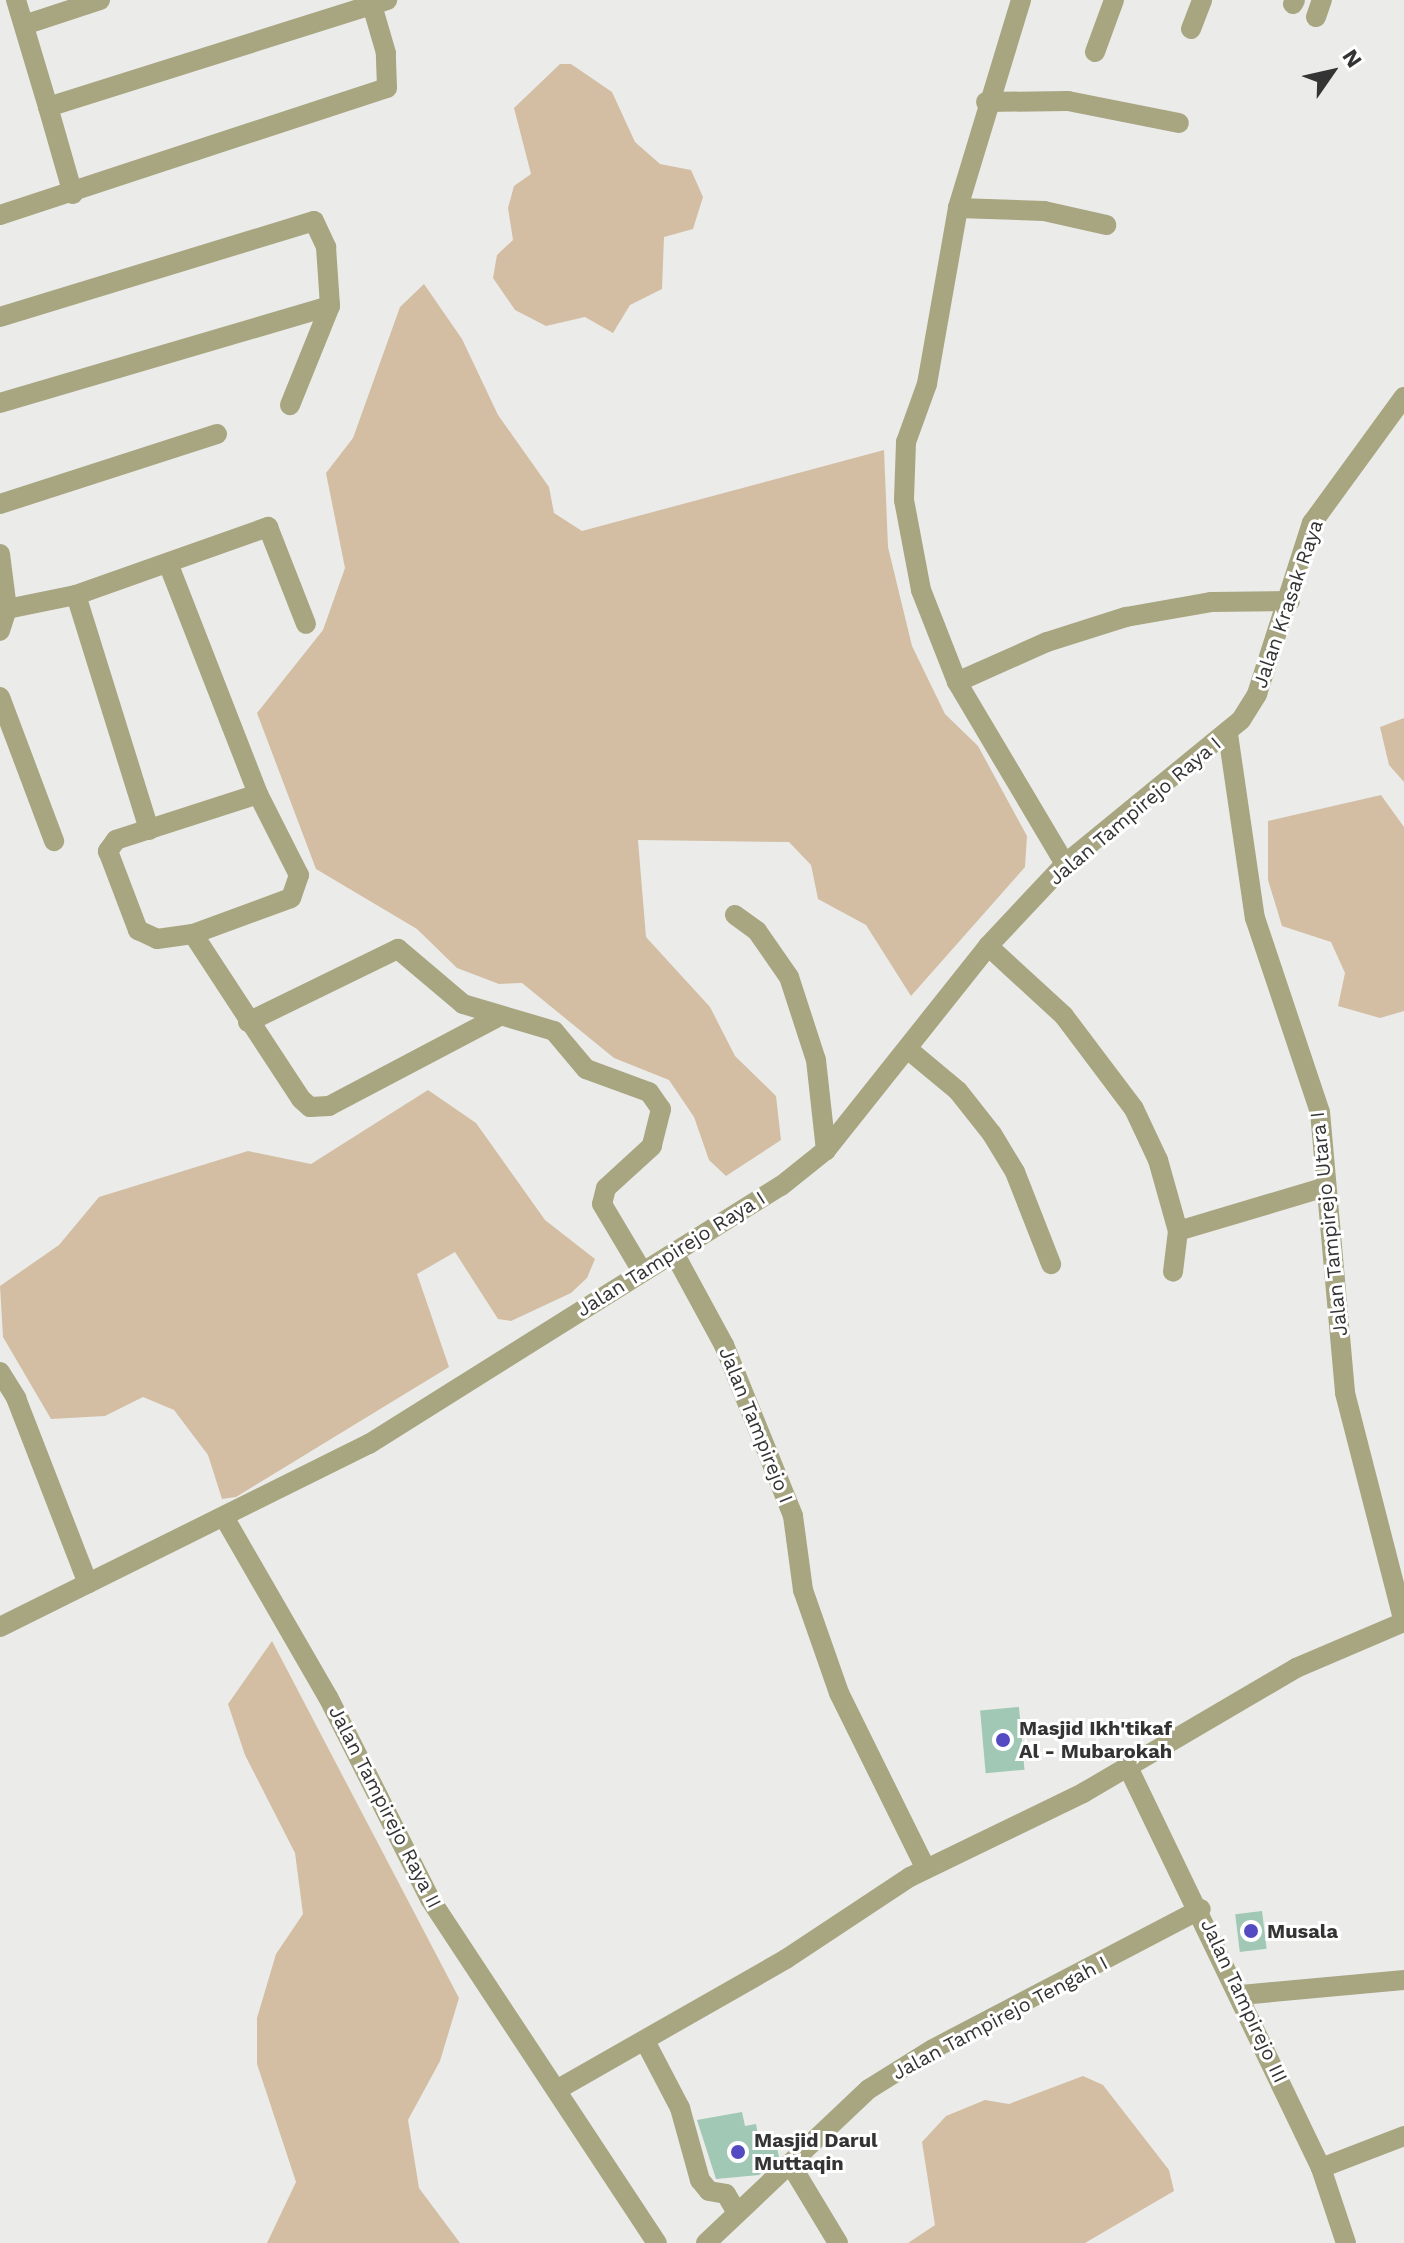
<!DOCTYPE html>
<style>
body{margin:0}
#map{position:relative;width:1404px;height:2243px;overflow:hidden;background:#ebece9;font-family:"Work Sans",sans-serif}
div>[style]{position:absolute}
.green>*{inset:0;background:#d3bea4}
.building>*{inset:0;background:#a1c8b4;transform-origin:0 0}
.street>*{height:20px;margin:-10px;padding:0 10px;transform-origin:10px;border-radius:10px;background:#a8a581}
.dots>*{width:22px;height:22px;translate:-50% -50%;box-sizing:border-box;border:4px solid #fff;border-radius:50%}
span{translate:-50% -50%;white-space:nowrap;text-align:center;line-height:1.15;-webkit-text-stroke:6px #fff;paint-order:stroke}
.street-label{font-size:20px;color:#333433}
.poi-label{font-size:20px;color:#333433;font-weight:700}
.left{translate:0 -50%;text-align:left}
.north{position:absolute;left:1292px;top:32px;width:80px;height:80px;-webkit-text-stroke:6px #fff;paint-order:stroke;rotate:56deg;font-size:22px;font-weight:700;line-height:32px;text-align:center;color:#333433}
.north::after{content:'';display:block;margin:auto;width:28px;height:36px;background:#333433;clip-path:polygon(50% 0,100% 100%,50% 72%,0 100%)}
</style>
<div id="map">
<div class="green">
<i style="clip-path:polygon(560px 64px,571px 64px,612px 92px,635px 142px,660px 164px,691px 170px,703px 197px,693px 229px,664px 237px,662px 289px,630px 305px,613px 333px,585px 317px,546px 326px,515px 310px,493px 278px,497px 255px,513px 240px,508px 208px,514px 186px,531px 174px,514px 108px)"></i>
<i style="clip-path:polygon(424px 284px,462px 339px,498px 415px,549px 487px,554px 513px,582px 531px,884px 450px,888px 547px,912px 646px,945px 714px,978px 746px,1027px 836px,1025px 867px,911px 996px,866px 925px,818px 899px,811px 865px,789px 842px,638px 840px,646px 937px,710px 1007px,735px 1056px,776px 1096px,781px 1140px,726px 1176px,709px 1160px,694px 1117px,669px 1080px,614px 1058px,522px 983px,499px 984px,457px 968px,417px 929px,316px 869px,257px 713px,323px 630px,345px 568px,326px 473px,353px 438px,400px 307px)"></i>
<i style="clip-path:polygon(1404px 718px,1404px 782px,1389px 765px,1380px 727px)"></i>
<i style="clip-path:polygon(1381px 795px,1404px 827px,1404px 1011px,1380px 1018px,1338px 1006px,1345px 973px,1331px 942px,1282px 926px,1268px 880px,1268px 821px)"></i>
<i style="clip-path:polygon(428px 1090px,476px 1123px,545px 1220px,595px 1259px,587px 1278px,571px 1293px,511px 1321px,498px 1319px,455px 1252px,417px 1274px,449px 1367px,236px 1497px,222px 1499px,208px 1455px,174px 1410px,143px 1397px,105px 1416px,51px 1419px,3px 1337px,0 1286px,59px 1245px,99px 1197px,248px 1151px,311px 1164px)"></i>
<i style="clip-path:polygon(272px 1641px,459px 1998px,440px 2061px,408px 2120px,419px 2188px,460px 2243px,267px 2243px,296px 2182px,257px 2064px,257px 2018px,276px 1954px,303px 1914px,295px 1853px,245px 1755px,228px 1704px)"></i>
<i style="clip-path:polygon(1083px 2076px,1103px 2085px,1169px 2170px,1174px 2191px,1085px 2243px,908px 2243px,935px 2225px,922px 2142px,946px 2116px,985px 2100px,1009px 2104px)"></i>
</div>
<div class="building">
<i style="left:1019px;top:1707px;width:63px;height:39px;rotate:85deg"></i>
<i style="left:1262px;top:1911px;width:38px;height:27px;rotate:83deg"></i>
<i style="clip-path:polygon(742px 2112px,745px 2126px,756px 2124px,758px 2135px,774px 2133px,779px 2157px,759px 2175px,716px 2179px,697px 2120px)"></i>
</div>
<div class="street">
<i style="left:16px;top:0;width:112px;rotate:73.3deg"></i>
<i style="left:1021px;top:0;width:217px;rotate:106.9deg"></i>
<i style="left:958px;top:208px;width:179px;rotate:100deg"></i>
<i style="left:927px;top:384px;width:62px;rotate:109.9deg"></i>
<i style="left:906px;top:442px;width:58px;rotate:92deg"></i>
<i style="left:904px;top:500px;width:92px;rotate:79.3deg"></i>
<i style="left:921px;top:590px;width:99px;rotate:68.6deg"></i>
<i style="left:957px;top:682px;width:212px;rotate:59.3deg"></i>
<i style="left:1293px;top:4px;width:4px;rotate:-63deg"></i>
<i style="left:1316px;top:17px;width:18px;rotate:-71deg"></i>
<i style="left:24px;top:25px;width:80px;rotate:-18.2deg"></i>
<i style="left:1191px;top:29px;width:31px;rotate:-69deg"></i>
<i style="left:1095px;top:52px;width:55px;rotate:-69.9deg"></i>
<i style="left:986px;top:102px;width:82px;rotate:-0.7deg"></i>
<i style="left:1068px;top:101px;width:113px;rotate:11.2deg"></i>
<i style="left:73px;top:194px;width:91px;rotate:-106deg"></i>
<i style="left:48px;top:107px;width:340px;rotate:-17.5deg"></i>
<i style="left:372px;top:5px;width:5px;rotate:-101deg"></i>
<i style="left:958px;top:208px;width:86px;rotate:2deg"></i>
<i style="left:1044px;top:211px;width:64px;rotate:12.7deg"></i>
<i style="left:0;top:215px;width:407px;rotate:-18.2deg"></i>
<i style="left:387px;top:88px;width:35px;rotate:-92deg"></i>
<i style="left:386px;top:53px;width:50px;rotate:-106.3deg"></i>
<i style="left:372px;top:5px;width:16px;rotate:-18deg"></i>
<i style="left:0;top:317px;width:328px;rotate:-17deg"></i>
<i style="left:314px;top:221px;width:29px;rotate:65deg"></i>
<i style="left:326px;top:247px;width:59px;rotate:86.1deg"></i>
<i style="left:330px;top:306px;width:107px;rotate:112deg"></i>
<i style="left:0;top:403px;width:344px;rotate:-16.4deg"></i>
<i style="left:0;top:504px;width:228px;rotate:-17.9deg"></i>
<i style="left:0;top:554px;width:55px;rotate:82.7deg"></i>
<i style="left:7px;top:609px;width:23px;rotate:108deg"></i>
<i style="left:168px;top:563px;width:248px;rotate:68.7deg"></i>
<i style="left:258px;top:794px;width:91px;rotate:63.2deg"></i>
<i style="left:299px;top:875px;width:24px;rotate:109deg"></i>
<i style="left:291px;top:898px;width:104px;rotate:159.8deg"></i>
<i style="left:76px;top:595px;width:246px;rotate:72.7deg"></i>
<i style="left:7px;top:609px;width:70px;rotate:-11.5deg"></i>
<i style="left:76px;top:595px;width:204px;rotate:-19.5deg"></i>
<i style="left:268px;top:527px;width:104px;rotate:68.6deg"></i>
<i style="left:957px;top:682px;width:98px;rotate:-24deg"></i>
<i style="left:1047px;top:642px;width:83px;rotate:-17.6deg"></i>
<i style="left:1126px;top:617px;width:86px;rotate:-10deg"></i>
<i style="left:1211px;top:602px;width:79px;rotate:-0.7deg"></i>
<i style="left:0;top:697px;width:154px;rotate:69.4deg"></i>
<i style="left:1228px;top:734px;width:186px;rotate:81.7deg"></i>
<i style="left:1255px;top:918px;width:205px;rotate:71.5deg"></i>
<i style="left:1320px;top:1112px;width:282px;rotate:84.9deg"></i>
<i style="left:1345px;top:1393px;width:237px;rotate:75.6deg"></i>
<i style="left:258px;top:794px;width:149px;rotate:162.1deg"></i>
<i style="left:116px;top:840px;width:14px;rotate:126deg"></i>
<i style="left:108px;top:851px;width:85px;rotate:69.2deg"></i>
<i style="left:138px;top:930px;width:21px;rotate:25deg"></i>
<i style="left:157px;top:939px;width:36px;rotate:-8deg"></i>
<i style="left:193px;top:934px;width:197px;rotate:56.8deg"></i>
<i style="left:301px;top:1099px;width:12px;rotate:42deg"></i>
<i style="left:310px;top:1107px;width:19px;rotate:-3deg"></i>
<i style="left:329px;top:1106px;width:189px;rotate:-27.8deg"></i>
<i style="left:735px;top:915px;width:27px;rotate:36deg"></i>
<i style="left:757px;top:931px;width:56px;rotate:55.2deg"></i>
<i style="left:789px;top:977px;width:87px;rotate:72deg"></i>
<i style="left:816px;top:1060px;width:91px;rotate:83.7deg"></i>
<i style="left:988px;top:946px;width:103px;rotate:42.6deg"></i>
<i style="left:1064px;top:1016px;width:116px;rotate:53deg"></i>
<i style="left:1134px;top:1109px;width:56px;rotate:64.8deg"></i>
<i style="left:1158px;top:1160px;width:74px;rotate:74.3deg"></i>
<i style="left:1178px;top:1231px;width:41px;rotate:97deg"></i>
<i style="left:248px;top:1022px;width:167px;rotate:-26deg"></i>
<i style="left:398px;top:949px;width:85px;rotate:40.2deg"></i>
<i style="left:463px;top:1004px;width:95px;rotate:16.5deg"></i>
<i style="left:554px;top:1031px;width:50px;rotate:49.9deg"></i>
<i style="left:586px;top:1069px;width:67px;rotate:20.1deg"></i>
<i style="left:649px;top:1092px;width:21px;rotate:55deg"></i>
<i style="left:661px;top:1109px;width:38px;rotate:104deg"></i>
<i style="left:652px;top:1146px;width:62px;rotate:137.6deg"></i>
<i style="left:606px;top:1188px;width:16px;rotate:104deg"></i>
<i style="left:602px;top:1204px;width:78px;rotate:59.2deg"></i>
<i style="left:910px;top:1051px;width:62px;rotate:39.8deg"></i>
<i style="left:958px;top:1091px;width:55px;rotate:51.7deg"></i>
<i style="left:992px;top:1134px;width:44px;rotate:58.8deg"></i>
<i style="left:1015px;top:1172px;width:99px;rotate:68.6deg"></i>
<i style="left:1178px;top:1231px;width:154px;rotate:-16.6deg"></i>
<i style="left:674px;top:1253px;width:105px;rotate:61.5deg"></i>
<i style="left:724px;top:1345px;width:184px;rotate:68deg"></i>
<i style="left:793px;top:1516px;width:75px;rotate:82.3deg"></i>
<i style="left:803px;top:1590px;width:109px;rotate:70.7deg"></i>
<i style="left:839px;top:1693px;width:196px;rotate:63.7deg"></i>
<i style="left:0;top:1372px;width:31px;rotate:58deg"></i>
<i style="left:16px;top:1398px;width:199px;rotate:68.8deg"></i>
<i style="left:224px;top:1517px;width:208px;rotate:60deg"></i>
<i style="left:328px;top:1697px;width:226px;rotate:63.2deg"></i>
<i style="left:430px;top:1899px;width:412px;rotate:56.6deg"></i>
<i style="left:0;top:1627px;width:412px;rotate:-26.4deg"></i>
<i style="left:369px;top:1444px;width:486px;rotate:-32.1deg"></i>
<i style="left:781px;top:1186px;width:58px;rotate:-38.7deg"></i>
<i style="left:826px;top:1150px;width:260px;rotate:-51.5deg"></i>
<i style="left:988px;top:946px;width:112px;rotate:-46.8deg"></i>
<i style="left:1065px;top:864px;width:227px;rotate:-39.3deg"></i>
<i style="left:1241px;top:720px;width:31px;rotate:-58deg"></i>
<i style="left:1257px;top:694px;width:180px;rotate:-72.2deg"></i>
<i style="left:1312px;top:523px;width:156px;rotate:-53.9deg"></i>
<i style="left:1127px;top:1765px;width:447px;rotate:64.3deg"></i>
<i style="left:1321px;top:2168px;width:79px;rotate:71.6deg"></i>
<i style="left:1241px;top:1995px;width:164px;rotate:-5.3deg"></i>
<i style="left:645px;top:2041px;width:76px;rotate:62.4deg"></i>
<i style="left:680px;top:2108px;width:75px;rotate:74.5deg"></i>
<i style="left:700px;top:2180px;width:14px;rotate:51deg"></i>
<i style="left:709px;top:2191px;width:17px;rotate:10deg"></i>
<i style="left:726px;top:2194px;width:22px;rotate:60deg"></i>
<i style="left:560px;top:2088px;width:260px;rotate:-29.7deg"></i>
<i style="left:786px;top:1959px;width:149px;rotate:-33.5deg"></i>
<i style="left:910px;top:1877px;width:192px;rotate:-25.9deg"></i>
<i style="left:1083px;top:1793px;width:247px;rotate:-30.4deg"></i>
<i style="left:1296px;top:1668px;width:117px;rotate:-23.1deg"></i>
<i style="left:791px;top:2165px;width:91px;rotate:58.9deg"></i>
<i style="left:1321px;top:2168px;width:89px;rotate:-21.1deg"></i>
<i style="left:706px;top:2243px;width:224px;rotate:-43.4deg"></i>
<i style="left:869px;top:2089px;width:75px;rotate:-32deg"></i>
<i style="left:933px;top:2049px;width:302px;rotate:-27.6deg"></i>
</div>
<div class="dots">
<i style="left:1003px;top:1740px;background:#544bc2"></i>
<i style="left:1251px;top:1931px;background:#544bc2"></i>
<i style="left:738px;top:2152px;background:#544bc2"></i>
</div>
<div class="street-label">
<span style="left:1288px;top:604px;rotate:-71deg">Jalan Krasak Raya</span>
<span style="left:1135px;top:811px;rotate:-40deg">Jalan Tampirejo Raya I</span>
<span style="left:1329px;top:1224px;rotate:-96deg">Jalan Tampirejo Utara I</span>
<span style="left:671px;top:1254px;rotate:-32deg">Jalan Tampirejo Raya I</span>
<span style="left:756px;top:1425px;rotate:68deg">Jalan Tampirejo I</span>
<span style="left:385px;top:1807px;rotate:63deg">Jalan Tampirejo Raya II</span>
<span style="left:1244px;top:2001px;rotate:65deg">Jalan Tampirejo III</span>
<span style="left:1000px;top:2018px;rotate:-28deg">Jalan Tampirejo Tengah I</span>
</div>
<div class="poi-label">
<span class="left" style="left:1019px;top:1740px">Masjid Ikh'tikaf<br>Al - Mubarokah</span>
<span class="left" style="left:1267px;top:1931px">Musala</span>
<span class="left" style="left:754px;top:2152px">Masjid Darul<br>Muttaqin</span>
</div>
<div class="north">N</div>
</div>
